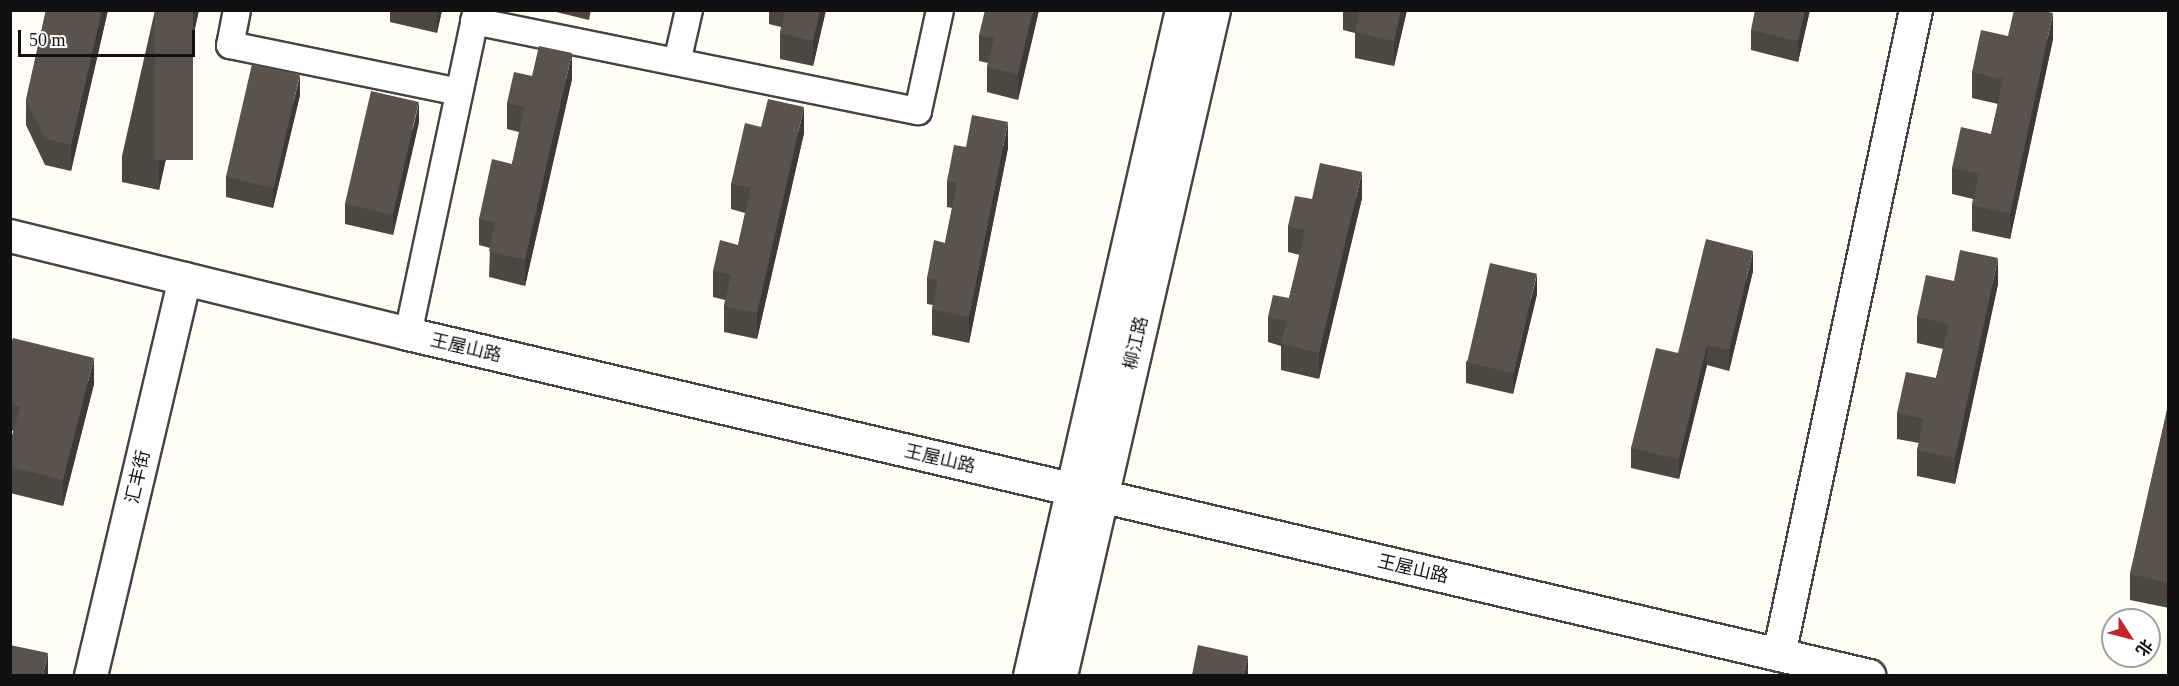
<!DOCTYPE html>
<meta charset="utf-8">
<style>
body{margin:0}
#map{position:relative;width:2179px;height:686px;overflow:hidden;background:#fffdf5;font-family:"Times New Roman","Noto Sans SC",serif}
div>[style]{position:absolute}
.roads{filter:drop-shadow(2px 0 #444) drop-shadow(-2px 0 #444) drop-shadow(0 2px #444) drop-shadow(0 -2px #444)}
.minor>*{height:26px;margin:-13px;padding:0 13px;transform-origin:13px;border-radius:13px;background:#fff}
.tertiary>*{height:32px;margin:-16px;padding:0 16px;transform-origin:16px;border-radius:16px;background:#fff}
.wall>*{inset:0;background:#4d4742}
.shaded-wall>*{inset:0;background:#3f3936}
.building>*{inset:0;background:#5a524d;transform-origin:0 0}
span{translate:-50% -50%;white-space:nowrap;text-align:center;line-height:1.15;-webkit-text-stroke:6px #fff;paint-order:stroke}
.street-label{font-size:18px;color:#111}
.frame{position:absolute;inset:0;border:12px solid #111;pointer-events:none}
.north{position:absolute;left:2101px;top:608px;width:60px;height:60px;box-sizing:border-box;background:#fff;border:2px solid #a0a0a0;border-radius:50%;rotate:126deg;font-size:16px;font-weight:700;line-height:24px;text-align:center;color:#111}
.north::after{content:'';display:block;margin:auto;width:21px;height:27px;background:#c4262e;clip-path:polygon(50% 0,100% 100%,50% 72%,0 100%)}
.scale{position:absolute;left:18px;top:30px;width:177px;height:27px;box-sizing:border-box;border:3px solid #111;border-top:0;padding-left:8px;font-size:18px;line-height:21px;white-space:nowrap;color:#111;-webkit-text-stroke:4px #fff;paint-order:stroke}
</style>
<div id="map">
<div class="roads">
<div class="minor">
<i style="left:237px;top:10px;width:36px;rotate:101deg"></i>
<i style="left:230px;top:45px;width:234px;rotate:11.6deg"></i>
<i style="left:474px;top:21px;width:453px;rotate:11.5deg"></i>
<i style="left:918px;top:111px;width:103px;rotate:-77.7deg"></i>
<i style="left:677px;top:62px;width:53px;rotate:-77deg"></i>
<i style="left:408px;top:334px;width:331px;rotate:-78deg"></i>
</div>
<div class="tertiary">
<i style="left:10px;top:236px;width:410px;rotate:13.8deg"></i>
<i style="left:408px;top:334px;width:1501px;rotate:13.17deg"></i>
<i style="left:1779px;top:655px;width:659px;rotate:-78.01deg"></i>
<i style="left:91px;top:676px;width:408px;rotate:-76.7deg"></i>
<i style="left:1030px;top:676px;width:683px;rotate:-77.14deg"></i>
<i style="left:1061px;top:676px;width:683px;rotate:-77.06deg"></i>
</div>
</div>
<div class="wall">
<i style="clip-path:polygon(46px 10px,108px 10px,71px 171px,45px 165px,26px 125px,26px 100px)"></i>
<i style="clip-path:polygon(155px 10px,199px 10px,159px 190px,122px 182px,122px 156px)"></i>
<i style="clip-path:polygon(390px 10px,442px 10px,437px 33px,390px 22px)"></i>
<i style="clip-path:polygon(556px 10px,591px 10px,589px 20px,556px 12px)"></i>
<i style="clip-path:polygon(769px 10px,826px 10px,813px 66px,780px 59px,780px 33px,781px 27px,769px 24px)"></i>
<i style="clip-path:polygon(1039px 10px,1018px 100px,987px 92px,987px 67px,988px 63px,979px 61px,979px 35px)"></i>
<i style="clip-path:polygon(1343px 10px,1407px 10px,1394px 66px,1355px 58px,1355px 33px,1343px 30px)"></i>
<i style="clip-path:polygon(1810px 10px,1798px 62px,1751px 50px,1751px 30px)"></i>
<i style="clip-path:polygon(2008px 36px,2053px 39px,2010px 239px,1972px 231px,1972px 205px,1973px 199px,1952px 194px,1952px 168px,1991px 134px,1998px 104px,1972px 98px,1972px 72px)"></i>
<i style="clip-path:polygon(532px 76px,572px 79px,525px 286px,489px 277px,490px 248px,479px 245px,479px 219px,512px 164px,519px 132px,507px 129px,507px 103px)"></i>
<i style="clip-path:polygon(300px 95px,273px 208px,226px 197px,226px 177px)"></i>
<i style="clip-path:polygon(419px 122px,393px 235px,345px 224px,345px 204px)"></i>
<i style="clip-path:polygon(761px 127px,804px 133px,757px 339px,724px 332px,724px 306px,725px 300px,713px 297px,713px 271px,738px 245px,745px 213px,731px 209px,731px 184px)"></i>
<i style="clip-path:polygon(966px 147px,1008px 148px,969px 343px,932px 335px,932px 309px,933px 305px,927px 304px,927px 278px,945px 243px,952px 208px,947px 207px,947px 181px)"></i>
<i style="clip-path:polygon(1362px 198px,1319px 379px,1281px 370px,1281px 346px,1268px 342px,1268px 317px,1289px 298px,1300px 255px,1288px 252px,1288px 226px,1312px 199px)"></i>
<i style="clip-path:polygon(1753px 271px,1729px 371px,1707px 365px,1679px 479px,1631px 468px,1631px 448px,1678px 353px)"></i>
<i style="clip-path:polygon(1954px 281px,1998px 284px,1955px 484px,1917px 476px,1917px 450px,1919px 443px,1897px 439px,1897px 413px,1936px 378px,1943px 349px,1917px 343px,1917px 317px)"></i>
<i style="clip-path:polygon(1537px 294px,1513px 394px,1466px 383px,1466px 362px)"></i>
<i style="clip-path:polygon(10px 346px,94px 384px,63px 506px,10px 493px,10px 443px,14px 431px,10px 430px)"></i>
<i style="clip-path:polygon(2169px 401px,2169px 608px,2130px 600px,2130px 574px)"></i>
</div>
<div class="shaded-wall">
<i style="clip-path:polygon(102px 10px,108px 10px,71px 171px,71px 145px)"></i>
<i style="clip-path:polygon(193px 10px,199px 10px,159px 190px,159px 164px)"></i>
<i style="clip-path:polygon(438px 10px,442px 10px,437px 33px,437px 12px)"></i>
<i style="clip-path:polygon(820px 10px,826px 10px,813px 66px,813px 41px)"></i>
<i style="clip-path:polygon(1033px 10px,1039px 10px,1018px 100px,1018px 74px)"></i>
<i style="clip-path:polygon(1401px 10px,1407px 10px,1394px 66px,1394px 41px)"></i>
<i style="clip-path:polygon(1805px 10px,1810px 10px,1798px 62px,1798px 41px)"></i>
<i style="clip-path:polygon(2053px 13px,2053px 39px,2010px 239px,2010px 214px)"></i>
<i style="clip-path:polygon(572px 53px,572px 79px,525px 286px,525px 260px)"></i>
<i style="clip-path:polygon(300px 75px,300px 95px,273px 208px,273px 187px)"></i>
<i style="clip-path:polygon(419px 102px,419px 122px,393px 235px,393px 215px)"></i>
<i style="clip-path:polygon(804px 107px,804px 133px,757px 339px,757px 313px)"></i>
<i style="clip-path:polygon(1008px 122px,1008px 148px,969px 343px,969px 317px)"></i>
<i style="clip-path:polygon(1362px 172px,1362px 198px,1319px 379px,1319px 353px)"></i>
<i style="clip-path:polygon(1753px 251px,1753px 271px,1729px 371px,1729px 350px)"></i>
<i style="clip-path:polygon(1998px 258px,1998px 284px,1955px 484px,1955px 458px)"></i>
<i style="clip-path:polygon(1537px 274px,1537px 294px,1513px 394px,1513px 374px)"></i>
<i style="clip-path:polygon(1707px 345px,1707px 365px,1679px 479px,1679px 459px)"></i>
<i style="clip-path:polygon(94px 358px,94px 384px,63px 506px,63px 480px)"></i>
<i style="clip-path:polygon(48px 653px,48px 675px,43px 675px)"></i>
<i style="clip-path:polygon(1248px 656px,1248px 675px,1243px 675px)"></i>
</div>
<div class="building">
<i style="clip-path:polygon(46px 10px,102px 10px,71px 145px,45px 139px,26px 100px)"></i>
<i style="left:155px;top:10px;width:38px;height:150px"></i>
<i style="clip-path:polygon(785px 10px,820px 10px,813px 41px,780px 33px)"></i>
<i style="clip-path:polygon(985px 10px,1033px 10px,1018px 74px,987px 67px,994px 38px,979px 35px)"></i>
<i style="clip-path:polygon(1360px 10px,1401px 10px,1394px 41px,1355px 32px)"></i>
<i style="clip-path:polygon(1755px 10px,1805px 10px,1798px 41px,1751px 30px)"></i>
<i style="clip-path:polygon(2014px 10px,2040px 10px,2053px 13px,2010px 214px,1972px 205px,1979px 174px,1952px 168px,1961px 127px,1991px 134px,2003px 79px,1972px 72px,1981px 30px,2008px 36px)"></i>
<i style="clip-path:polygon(539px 46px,572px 53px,525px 260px,489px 251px,495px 223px,479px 219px,492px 159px,512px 164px,525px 107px,507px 103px,514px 72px,532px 76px)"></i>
<i style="left:252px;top:64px;width:49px;height:116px;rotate:13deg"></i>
<i style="left:371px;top:91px;width:49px;height:116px;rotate:13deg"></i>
<i style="clip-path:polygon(768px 99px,804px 107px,757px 313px,724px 306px,731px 275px,713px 271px,720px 240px,738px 245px,751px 188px,731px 184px,745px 123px,761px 127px)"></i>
<i style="clip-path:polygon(972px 115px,1008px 122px,969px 317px,932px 309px,938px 280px,927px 278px,934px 240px,945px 243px,957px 183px,947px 181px,954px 145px,966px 147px)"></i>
<i style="clip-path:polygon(1320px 163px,1362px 172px,1319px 353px,1281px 344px,1287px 321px,1268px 317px,1273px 295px,1289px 298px,1305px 230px,1288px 226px,1295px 196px,1312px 199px)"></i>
<i style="clip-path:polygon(1706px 239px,1753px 251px,1729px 350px,1707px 345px,1679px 459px,1631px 448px,1656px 348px,1678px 353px)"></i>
<i style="clip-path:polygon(1960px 250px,1998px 258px,1955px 458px,1917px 450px,1924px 419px,1897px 413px,1906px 372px,1936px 378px,1949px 324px,1917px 317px,1926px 275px,1954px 281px)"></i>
<i style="left:1490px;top:263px;width:48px;height:102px;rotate:13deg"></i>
<i style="clip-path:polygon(13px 338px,94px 358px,63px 480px,10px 467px,10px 443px,20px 406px,10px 404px,10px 346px)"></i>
<i style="clip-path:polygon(2169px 401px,2169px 583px,2130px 574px)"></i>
<i style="clip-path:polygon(10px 645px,48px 653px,43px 675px,10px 675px)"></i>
<i style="clip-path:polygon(1198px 645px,1248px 656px,1243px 675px,1192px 675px)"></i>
</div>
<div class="street-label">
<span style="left:1136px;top:343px;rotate:-77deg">柳江路</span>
<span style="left:466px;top:348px;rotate:13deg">王屋山路</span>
<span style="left:940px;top:459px;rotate:13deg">王屋山路</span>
<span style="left:138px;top:477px;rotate:-77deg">汇丰街</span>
<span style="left:1413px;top:569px;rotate:13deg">王屋山路</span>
</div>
<div class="frame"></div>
<div class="north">北</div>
<div class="scale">50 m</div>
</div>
